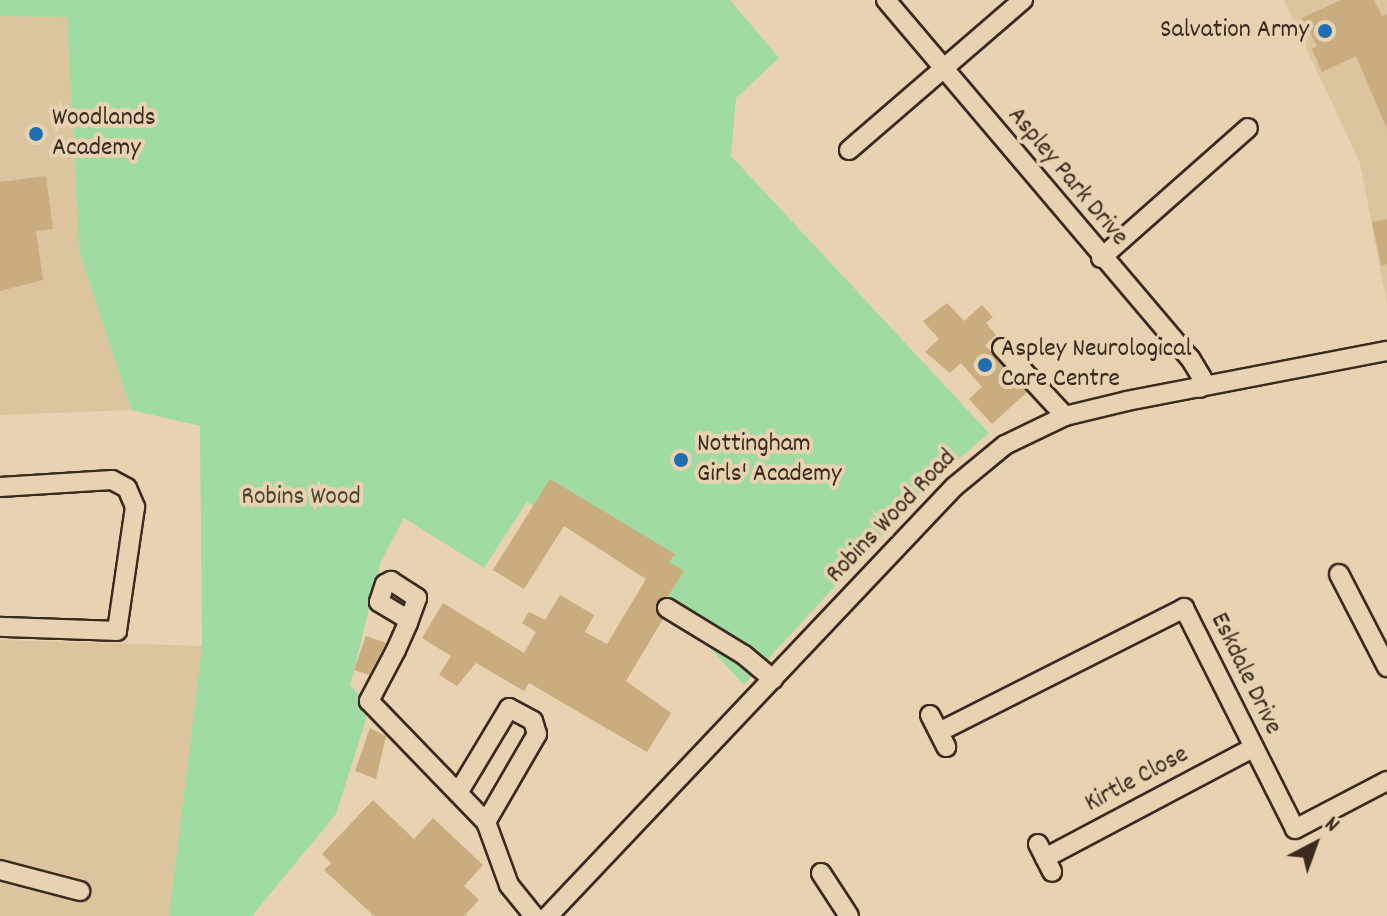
<!DOCTYPE html>
<style>
body{margin:0}
#map{position:relative;width:1387px;height:916px;overflow:hidden;background:#e8d2b1;font-family:Dekko,sans-serif}
div>[style]{position:absolute}
.built>*{inset:0;background:#dcc49f}
.green>*{inset:0;background:#9fdba2}
.building>*{inset:0;background:#caad7f}
.roads{filter:drop-shadow(2px 0 #3b2a1e) drop-shadow(-2px 0 #3b2a1e) drop-shadow(0 2px #3b2a1e) drop-shadow(0 -2px #3b2a1e)}
.minor>*{height:18px;margin:-9px;padding:0 9px;transform-origin:9px;border-radius:9px;background:#e8d2b1}
.dots>*{width:22px;height:22px;translate:-50% -50%;box-sizing:border-box;border:4px solid #e8d2b1;border-radius:50%}
span{translate:-50% -50%;white-space:nowrap;text-align:center;line-height:1.15;-webkit-text-stroke:8px #e8d2b1;paint-order:stroke}
.poi-label{font-size:26px;color:#3b2a1e}
.right{translate:-100% -50%;text-align:right}
.left{translate:0 -50%;text-align:left}
.street-label{font-size:26px;color:#3b2a1e}
.park-label{font-size:26px;color:#4a4532}
.north{position:absolute;left:1275px;top:804px;width:80px;height:80px;-webkit-text-stroke:6px #e8d2b1;paint-order:stroke;rotate:41deg;font-size:22px;font-weight:700;line-height:32px;text-align:center;color:#3b2a1e}
.north::after{content:'';display:block;margin:auto;width:28px;height:36px;background:#3b2a1e;clip-path:polygon(50% 0,100% 100%,50% 72%,0 100%)}
</style>
<div id="map">
<div class="built">
<i style="clip-path:polygon(1284px 0,1387px 0,1387px 304px,1360px 163px)"></i>
<i style="clip-path:polygon(0 16px,67px 17px,79px 250px,131px 410px,0 415px)"></i>
<i style="clip-path:polygon(0 640px,202px 646px,169px 916px,0 916px)"></i>
</div>
<div class="green">
<i style="clip-path:polygon(0 0,730px 0,779px 58px,736px 98px,731px 156px,989px 433px,927px 486px,744px 685px,639px 571px,527px 502px,484px 568px,404px 518px,381px 561px,350px 685px,370px 707px,336px 814px,252px 916px,169px 916px,202px 646px,200px 426px,131px 410px,79px 250px,67px 17px,0 16px)"></i>
</div>
<div class="building">
<i style="clip-path:polygon(1341px 0,1374px 0,1382px 16px,1387px 14px,1387px 129px,1356px 56px,1322px 72px,1312px 49px,1317px 46px,1302px 18px)"></i>
<i style="clip-path:polygon(46px 176px,53px 229px,36px 231px,43px 280px,0 291px,0 182px)"></i>
<i style="clip-path:polygon(1387px 219px,1387px 264px,1381px 265px,1372px 222px)"></i>
<i style="clip-path:polygon(947px 303px,964px 321px,982px 305px,993px 317px,986px 323px,996px 335px,985px 345px,1027px 392px,992px 424px,969px 399px,982px 387px,961px 363px,950px 373px,925px 352px,939px 339px,923px 321px)"></i>
<i style="clip-path:polygon(550px 479px,675px 554px,669px 562px,684px 571px,668px 596px,656px 602px,663px 619px,626px 681px,671px 713px,647px 752px,529px 683px,524px 691px,476px 663px,457px 686px,439px 675px,451px 656px,422px 638px,443px 603px,524px 653px,536px 632px,522px 623px,529px 612px,545px 620px,560px 595px,594px 615px,585px 632px,607px 644px,646px 579px,564px 526px,524px 589px,493px 570px)"></i>
<i style="clip-path:polygon(366px 636px,386px 643px,369px 675px,354px 670px)"></i>
<i style="clip-path:polygon(370px 728px,386px 736px,376px 779px,355px 771px)"></i>
<i style="clip-path:polygon(373px 800px,414px 839px,433px 818px,483px 865px,464px 886px,479px 900px,464px 916px,374px 916px,324px 870px,331px 863px,322px 854px)"></i>
</div>
<div class="roads">
<div class="minor">
<i style="left:886px;top:0;width:470px;rotate:49.7deg"></i>
<i style="left:1190px;top:358px;width:23px;rotate:59deg"></i>
<i style="left:1202px;top:378px;width:10px;rotate:101deg"></i>
<i style="left:849px;top:150px;width:230px;rotate:-40.8deg"></i>
<i style="left:1101px;top:258px;width:196px;rotate:-41.5deg"></i>
<i style="left:1002px;top:348px;width:93px;rotate:47.2deg"></i>
<i style="left:0;top:487px;width:112px;rotate:-3.6deg"></i>
<i style="left:112px;top:480px;width:17px;rotate:28deg"></i>
<i style="left:127px;top:488px;width:21px;rotate:67deg"></i>
<i style="left:135px;top:507px;width:125px;rotate:98.3deg"></i>
<i style="left:117px;top:631px;width:117px;rotate:-178deg"></i>
<i style="left:1339px;top:574px;width:105px;rotate:62.7deg"></i>
<i style="left:667px;top:608px;width:90px;rotate:31.4deg"></i>
<i style="left:744px;top:655px;width:38px;rotate:40deg"></i>
<i style="left:409px;top:620px;width:35px;rotate:-149deg"></i>
<i style="left:379px;top:602px;width:19px;rotate:-72deg"></i>
<i style="left:385px;top:584px;width:7px;rotate:-27deg"></i>
<i style="left:391px;top:581px;width:31px;rotate:33deg"></i>
<i style="left:417px;top:598px;width:27px;rotate:110deg"></i>
<i style="left:408px;top:623px;width:30px;rotate:114deg"></i>
<i style="left:396px;top:650px;width:58px;rotate:117.9deg"></i>
<i style="left:369px;top:701px;width:168px;rotate:46deg"></i>
<i style="left:486px;top:822px;width:67px;rotate:69.9deg"></i>
<i style="left:509px;top:885px;width:40px;rotate:51deg"></i>
<i style="left:930px;top:715px;width:36px;rotate:63deg"></i>
<i style="left:939px;top:732px;width:275px;rotate:-26.8deg"></i>
<i style="left:1184px;top:608px;width:247px;rotate:63.3deg"></i>
<i style="left:1295px;top:829px;width:104px;rotate:-27.6deg"></i>
<i style="left:458px;top:793px;width:99px;rotate:-59deg"></i>
<i style="left:509px;top:708px;width:27px;rotate:28deg"></i>
<i style="left:533px;top:721px;width:14px;rotate:73deg"></i>
<i style="left:537px;top:734px;width:102px;rotate:120.1deg"></i>
<i style="left:1038px;top:844px;width:31px;rotate:63deg"></i>
<i style="left:1045px;top:858px;width:235px;rotate:-27.9deg"></i>
<i style="left:0;top:870px;width:83px;rotate:14.7deg"></i>
<i style="left:821px;top:873px;width:51px;rotate:56.9deg"></i>
<i style="left:548px;top:916px;width:591px;rotate:-46.58deg"></i>
<i style="left:954px;top:487px;width:66px;rotate:-39.5deg"></i>
<i style="left:1005px;top:445px;width:67px;rotate:-25.8deg"></i>
<i style="left:1065px;top:416px;width:64px;rotate:-13.6deg"></i>
<i style="left:1127px;top:401px;width:265px;rotate:-10.9deg"></i>
</div>
</div>
<div class="dots">
<i style="left:1325px;top:31px;background:#1f6fb2"></i>
<i style="left:36px;top:134px;background:#1f6fb2"></i>
<i style="left:985px;top:365px;background:#1f6fb2"></i>
<i style="left:681px;top:460px;background:#1f6fb2"></i>
</div>
<div class="poi-label">
<span class="right" style="left:1309px;top:31px">Salvation Army</span>
<span class="left" style="left:52px;top:134px">Woodlands<br>Academy</span>
<span class="left" style="left:1001px;top:365px">Aspley Neurological<br>Care Centre</span>
<span class="left" style="left:697px;top:460px">Nottingham<br>Girls' Academy</span>
</div>
<div class="street-label">
<span style="left:1067px;top:177px;rotate:50deg">Aspley Park Drive</span>
<span style="left:892px;top:517px;rotate:-46deg">Robins Wood Road</span>
<span style="left:1245px;top:674px;rotate:64deg">Eskdale Drive</span>
<span style="left:1137px;top:780px;rotate:-28deg">Kirtle Close</span>
</div>
<div class="park-label">
<span style="left:301px;top:498px">Robins Wood</span>
</div>
<div class="north">N</div>
</div>
